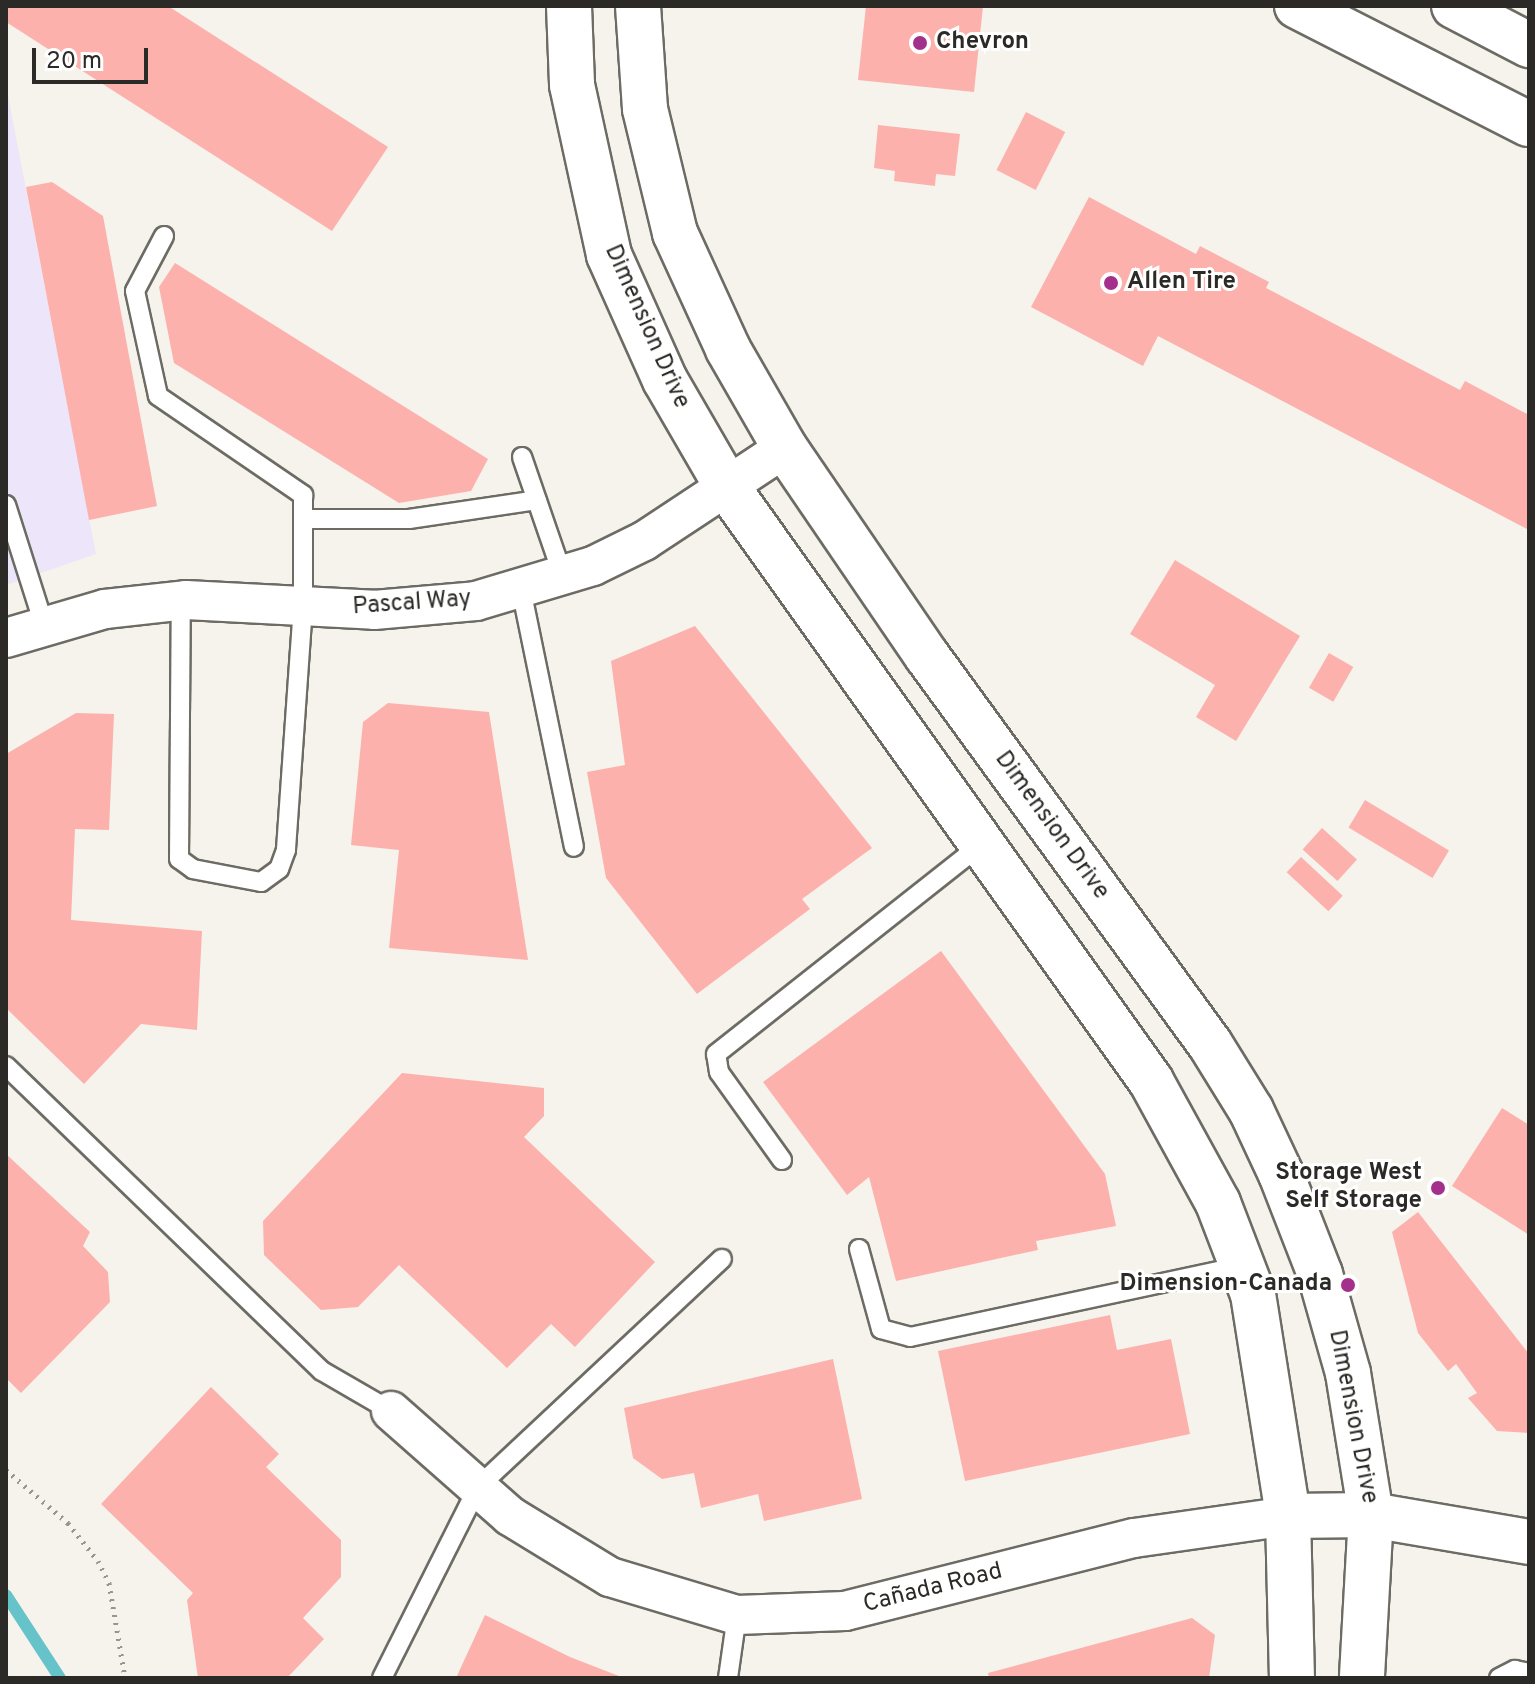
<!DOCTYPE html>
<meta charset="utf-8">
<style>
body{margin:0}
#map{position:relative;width:1535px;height:1684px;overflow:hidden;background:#f5f3eb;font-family:Overpass,sans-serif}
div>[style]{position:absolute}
.industrial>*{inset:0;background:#ede5fa}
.stream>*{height:12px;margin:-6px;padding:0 6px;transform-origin:6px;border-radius:6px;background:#66c3ca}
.building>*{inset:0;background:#fdb1ad;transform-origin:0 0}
.path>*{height:5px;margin-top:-2.5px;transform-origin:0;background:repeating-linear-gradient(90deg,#979590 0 2px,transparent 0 8px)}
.roads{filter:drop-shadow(2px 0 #6c6b64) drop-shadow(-2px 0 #6c6b64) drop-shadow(0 2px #6c6b64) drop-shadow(0 -2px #6c6b64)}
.lane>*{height:18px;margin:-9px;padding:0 9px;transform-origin:9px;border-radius:9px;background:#fff}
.street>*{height:38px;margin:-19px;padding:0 19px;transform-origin:19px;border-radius:19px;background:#fff}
.secondary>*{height:44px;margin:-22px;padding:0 22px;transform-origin:22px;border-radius:22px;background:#fff}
.primary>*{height:44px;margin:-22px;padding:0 22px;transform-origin:22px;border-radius:22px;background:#fff}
.dots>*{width:22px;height:22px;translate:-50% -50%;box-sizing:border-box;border:4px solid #fff;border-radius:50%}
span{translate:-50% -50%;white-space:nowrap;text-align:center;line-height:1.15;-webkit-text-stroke:6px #fff;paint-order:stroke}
.poi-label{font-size:24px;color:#2b2a27;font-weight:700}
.left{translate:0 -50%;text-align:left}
.right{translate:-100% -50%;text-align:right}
.street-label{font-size:24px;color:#2b2a27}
.frame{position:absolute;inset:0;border:8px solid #2b2a27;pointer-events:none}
.scale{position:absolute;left:32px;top:48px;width:116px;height:36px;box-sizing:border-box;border:4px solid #2b2a27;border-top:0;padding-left:10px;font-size:24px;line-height:28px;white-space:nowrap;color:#2b2a27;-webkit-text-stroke:6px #fff;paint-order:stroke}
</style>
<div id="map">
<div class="industrial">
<i style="clip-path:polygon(6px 85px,96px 554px,6px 585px)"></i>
</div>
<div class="stream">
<i style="left:6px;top:1595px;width:99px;rotate:57deg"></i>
</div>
<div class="building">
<i style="clip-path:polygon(6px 6px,168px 6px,388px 147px,332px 231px,6px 22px)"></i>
<i style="clip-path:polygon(866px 6px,983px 6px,974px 92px,858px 80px)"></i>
<i style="left:1026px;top:112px;width:44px;height:65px;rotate:27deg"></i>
<i style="clip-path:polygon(878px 125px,960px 134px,955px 176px,936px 174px,935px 186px,894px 181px,895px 171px,874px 168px)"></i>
<i style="clip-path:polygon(52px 182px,103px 216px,157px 506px,89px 520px,26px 187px)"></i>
<i style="clip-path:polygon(1089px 197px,1196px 254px,1200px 246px,1269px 282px,1266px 288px,1460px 390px,1465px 381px,1529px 415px,1529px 530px,1158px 336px,1143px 366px,1031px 307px)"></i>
<i style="clip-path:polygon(175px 263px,488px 459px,471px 491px,399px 503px,174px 363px,159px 287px)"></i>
<i style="clip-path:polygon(1175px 560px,1300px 636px,1236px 741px,1196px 717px,1215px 685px,1130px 634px)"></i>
<i style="clip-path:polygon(695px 626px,872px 848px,802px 899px,810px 909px,697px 994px,606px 878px,587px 772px,625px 765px,611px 661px)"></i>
<i style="left:1329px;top:653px;width:28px;height:40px;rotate:30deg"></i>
<i style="clip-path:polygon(388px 703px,489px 712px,528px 960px,389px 948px,399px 850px,351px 845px,363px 722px)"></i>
<i style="clip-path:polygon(76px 713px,114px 714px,109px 830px,75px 829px,71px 920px,202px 931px,197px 1030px,141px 1024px,84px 1084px,6px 1008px,6px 754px)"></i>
<i style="left:1365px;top:800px;width:98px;height:32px;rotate:31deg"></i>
<i style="left:1322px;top:828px;width:47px;height:29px;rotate:42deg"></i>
<i style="left:1301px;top:857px;width:57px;height:21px;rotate:43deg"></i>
<i style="clip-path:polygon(941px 951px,1105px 1174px,1116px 1226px,1036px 1241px,1038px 1250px,896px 1281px,869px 1177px,847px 1195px,763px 1082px)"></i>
<i style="clip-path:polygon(402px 1073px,544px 1088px,544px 1116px,524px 1137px,655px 1262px,575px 1347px,551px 1324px,507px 1368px,399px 1265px,358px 1307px,321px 1310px,264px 1255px,263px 1221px)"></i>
<i style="clip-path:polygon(1502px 1108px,1529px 1125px,1529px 1235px,1452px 1186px)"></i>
<i style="clip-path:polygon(6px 1154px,90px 1232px,83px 1246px,108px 1272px,110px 1302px,21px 1393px,6px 1378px)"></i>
<i style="clip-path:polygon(1418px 1212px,1529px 1354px,1529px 1433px,1497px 1431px,1468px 1398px,1477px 1393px,1456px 1364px,1448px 1371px,1418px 1333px,1392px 1232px)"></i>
<i style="clip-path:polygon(1110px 1315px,1117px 1350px,1171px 1339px,1190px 1434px,965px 1481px,938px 1351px)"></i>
<i style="clip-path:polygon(833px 1359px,862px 1499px,764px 1521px,758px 1494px,701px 1508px,694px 1473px,662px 1479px,633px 1458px,624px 1408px)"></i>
<i style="clip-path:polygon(211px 1387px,279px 1454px,266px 1467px,341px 1540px,341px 1577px,303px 1618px,324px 1639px,287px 1678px,198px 1678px,187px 1600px,193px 1593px,101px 1504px)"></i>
<i style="clip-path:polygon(485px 1615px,570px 1657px,624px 1678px,456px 1678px)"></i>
<i style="clip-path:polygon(1192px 1618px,1215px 1635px,1209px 1678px,989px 1678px,988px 1673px)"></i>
</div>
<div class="path">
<i style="left:6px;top:1470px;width:82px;rotate:40.5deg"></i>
<i style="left:68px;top:1523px;width:48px;rotate:51.7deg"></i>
<i style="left:98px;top:1561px;width:25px;rotate:63deg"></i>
<i style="left:109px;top:1583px;width:96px;rotate:80.4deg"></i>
</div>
<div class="roads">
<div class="lane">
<i style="left:164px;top:236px;width:62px;rotate:117.8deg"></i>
<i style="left:135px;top:291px;width:107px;rotate:77.6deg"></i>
<i style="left:158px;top:396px;width:176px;rotate:34.3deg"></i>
<i style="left:303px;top:495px;width:111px;rotate:90deg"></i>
<i style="left:303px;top:606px;width:245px;rotate:94deg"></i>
<i style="left:286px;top:850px;width:20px;rotate:110deg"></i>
<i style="left:279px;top:869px;width:22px;rotate:144deg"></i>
<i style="left:261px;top:882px;width:69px;rotate:-169.2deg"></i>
<i style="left:193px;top:869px;width:17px;rotate:-144deg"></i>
<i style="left:179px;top:859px;width:259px;rotate:-89.6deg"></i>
<i style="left:522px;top:457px;width:126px;rotate:71deg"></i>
<i style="left:6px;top:505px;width:126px;rotate:72.4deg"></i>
<i style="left:303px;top:519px;width:106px"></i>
<i style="left:409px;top:519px;width:129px;rotate:-8.4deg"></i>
<i style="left:521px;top:589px;width:263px;rotate:78.4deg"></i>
<i style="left:6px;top:1066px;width:439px;rotate:44deg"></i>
<i style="left:322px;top:1371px;width:80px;rotate:30.1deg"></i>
<i style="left:782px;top:1160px;width:108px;rotate:-125.6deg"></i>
<i style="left:719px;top:1072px;width:18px;rotate:-99deg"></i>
<i style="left:716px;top:1054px;width:337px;rotate:-38.3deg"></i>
<i style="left:859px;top:1249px;width:83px;rotate:74.6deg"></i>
<i style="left:881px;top:1329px;width:30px;rotate:15deg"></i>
<i style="left:910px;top:1337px;width:340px;rotate:-12.1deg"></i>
<i style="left:382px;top:1678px;width:214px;rotate:-63.3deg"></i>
<i style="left:478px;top:1487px;width:334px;rotate:-43.1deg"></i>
<i style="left:728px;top:1678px;width:64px;rotate:-81.9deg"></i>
<i style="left:1499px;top:1678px;width:18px;rotate:-27deg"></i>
<i style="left:1515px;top:1670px;width:14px;rotate:12deg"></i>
</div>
<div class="street">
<i style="left:6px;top:638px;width:103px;rotate:-16.3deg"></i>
<i style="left:105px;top:609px;width:81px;rotate:-6.3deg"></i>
<i style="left:186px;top:600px;width:188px;rotate:3deg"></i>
<i style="left:374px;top:610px;width:102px;rotate:-5deg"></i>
<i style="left:476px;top:601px;width:122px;rotate:-16.7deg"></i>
<i style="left:593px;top:566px;width:57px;rotate:-26.1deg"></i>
<i style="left:644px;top:541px;width:169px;rotate:-33.4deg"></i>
<i style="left:391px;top:1411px;width:159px;rotate:41.4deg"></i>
<i style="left:510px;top:1516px;width:117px;rotate:31.4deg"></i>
<i style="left:610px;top:1577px;width:133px;rotate:16.7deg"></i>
<i style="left:737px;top:1615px;width:108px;rotate:-2.1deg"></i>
<i style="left:845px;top:1611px;width:298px;rotate:-14.2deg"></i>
<i style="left:1134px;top:1538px;width:156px;rotate:-8.1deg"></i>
</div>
<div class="secondary">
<i style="left:569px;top:6px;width:79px;rotate:87.8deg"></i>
<i style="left:572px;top:85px;width:174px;rotate:77.7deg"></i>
<i style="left:609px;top:255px;width:137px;rotate:65.9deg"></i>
<i style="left:665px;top:380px;width:124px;rotate:59.9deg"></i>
<i style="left:727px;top:487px;width:730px;rotate:54.48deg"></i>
<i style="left:1151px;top:1081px;width:139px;rotate:61.2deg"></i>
<i style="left:1218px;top:1203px;width:97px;rotate:69deg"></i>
<i style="left:1253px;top:1294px;width:225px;rotate:81deg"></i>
<i style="left:1288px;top:1516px;width:162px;rotate:88.6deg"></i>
<i style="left:638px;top:6px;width:103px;rotate:86.1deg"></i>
<i style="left:645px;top:109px;width:128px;rotate:76.4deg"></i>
<i style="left:675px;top:233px;width:128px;rotate:65.4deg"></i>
<i style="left:728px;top:349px;width:114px;rotate:60.1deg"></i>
<i style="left:785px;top:448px;width:252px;rotate:55.7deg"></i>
<i style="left:927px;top:656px;width:480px;rotate:53.9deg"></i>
<i style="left:1210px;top:1044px;width:78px;rotate:58.2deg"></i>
<i style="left:1251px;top:1110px;width:71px;rotate:64.9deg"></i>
<i style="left:1281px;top:1174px;width:107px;rotate:68.7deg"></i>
<i style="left:1320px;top:1274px;width:103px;rotate:74.2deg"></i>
<i style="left:1348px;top:1373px;width:144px;rotate:80.8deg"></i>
<i style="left:1371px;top:1515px;width:163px;rotate:93.2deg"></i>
<i style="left:1288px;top:1516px;width:83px;rotate:-0.7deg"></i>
<i style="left:1371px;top:1515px;width:160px;rotate:9.7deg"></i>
</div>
<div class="primary">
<i style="left:1297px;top:6px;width:260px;rotate:27deg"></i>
<i style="left:1454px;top:6px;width:85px;rotate:27.5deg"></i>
</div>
</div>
<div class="dots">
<i style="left:920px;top:43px;background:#a3308a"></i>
<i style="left:1111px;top:283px;background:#a3308a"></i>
<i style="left:1438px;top:1188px;background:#a3308a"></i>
<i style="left:1348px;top:1285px;background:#a3308a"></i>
</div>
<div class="poi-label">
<span class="left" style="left:936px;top:43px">Chevron</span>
<span class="left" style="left:1127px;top:283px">Allen Tire</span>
<span class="right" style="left:1422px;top:1188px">Storage West<br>Self Storage</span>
<span class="right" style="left:1332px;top:1285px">Dimension-Canada</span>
</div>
<div class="street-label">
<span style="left:646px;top:327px;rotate:66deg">Dimension Drive</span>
<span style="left:412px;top:604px;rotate:-4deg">Pascal Way</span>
<span style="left:1051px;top:826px;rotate:54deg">Dimension Drive</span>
<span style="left:1352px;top:1417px;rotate:79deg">Dimension Drive</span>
<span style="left:933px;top:1589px;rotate:-14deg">Cañada Road</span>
</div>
<div class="frame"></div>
<div class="scale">20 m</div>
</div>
